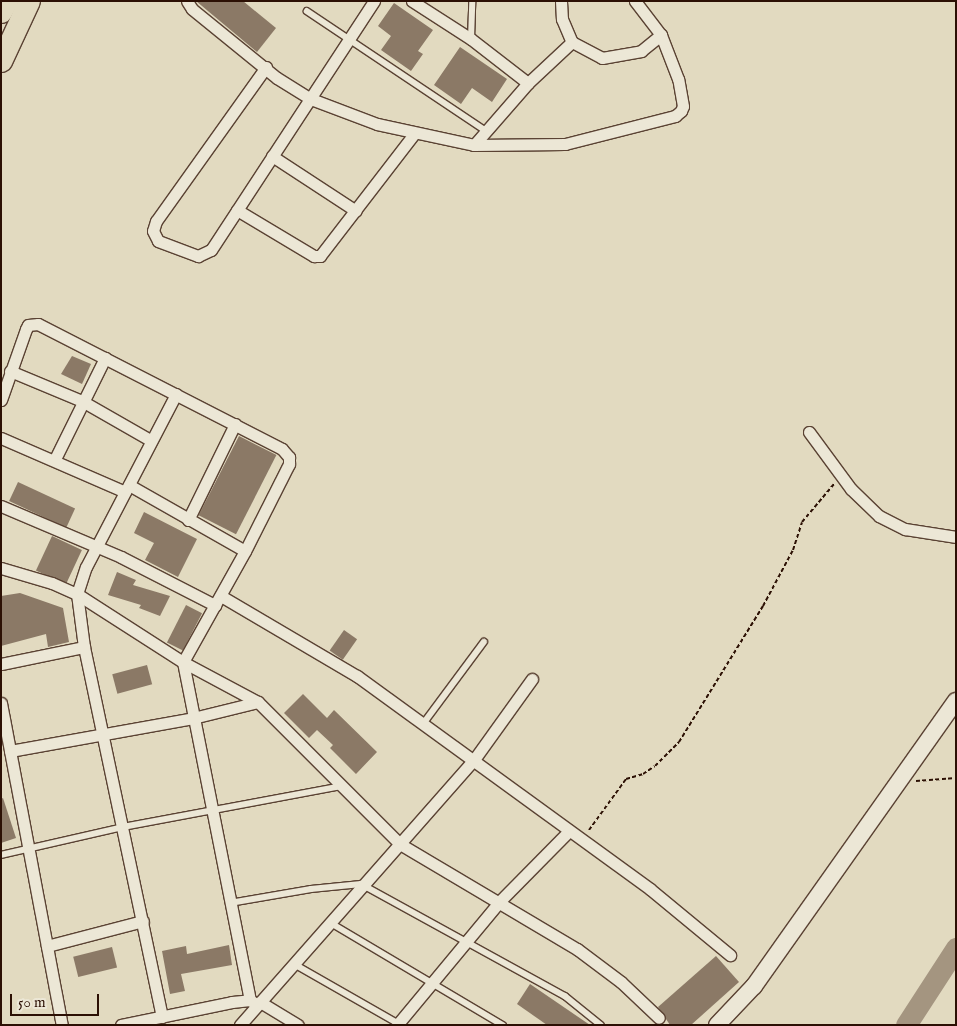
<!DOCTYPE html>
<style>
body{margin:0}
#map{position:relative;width:957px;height:1026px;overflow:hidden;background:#e2dac0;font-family:"IM FELL English",serif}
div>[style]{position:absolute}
.river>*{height:21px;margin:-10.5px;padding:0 10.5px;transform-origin:10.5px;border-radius:10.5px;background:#a49580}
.building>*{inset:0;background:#8b7966;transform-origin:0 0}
.path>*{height:2px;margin-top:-1px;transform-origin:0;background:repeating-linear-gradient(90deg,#2c1004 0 4px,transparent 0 6.5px)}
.roads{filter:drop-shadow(1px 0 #5a4233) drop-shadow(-1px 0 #5a4233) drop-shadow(0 1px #5a4233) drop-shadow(0 -1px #5a4233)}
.lane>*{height:5.5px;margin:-2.75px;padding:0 2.75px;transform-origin:2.75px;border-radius:2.75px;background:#ece7d6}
.street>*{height:11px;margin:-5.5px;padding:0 5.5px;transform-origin:5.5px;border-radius:5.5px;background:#ece7d6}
.secondary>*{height:16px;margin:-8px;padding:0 8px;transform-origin:8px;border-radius:8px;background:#ece7d6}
.highway>*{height:21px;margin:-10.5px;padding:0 10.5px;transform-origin:10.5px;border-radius:10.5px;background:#e2dac0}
span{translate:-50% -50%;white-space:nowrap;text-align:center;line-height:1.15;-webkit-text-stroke:4px #ece7d6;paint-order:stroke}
.frame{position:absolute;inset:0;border:2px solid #2c1004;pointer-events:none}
.scale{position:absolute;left:10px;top:994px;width:89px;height:22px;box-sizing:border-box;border:2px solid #2c1004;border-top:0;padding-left:6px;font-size:15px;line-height:18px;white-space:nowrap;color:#2c1004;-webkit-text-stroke:4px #ece7d6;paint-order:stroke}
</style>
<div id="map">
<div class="river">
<i style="left:906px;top:1025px;width:92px;rotate:-57deg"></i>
</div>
<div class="building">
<i style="clip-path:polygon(196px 1px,243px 1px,276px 28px,257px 52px)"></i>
<i style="clip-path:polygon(394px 3px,433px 30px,418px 51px,423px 54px,411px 71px,381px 50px,391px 36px,378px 26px)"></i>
<i style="clip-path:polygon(460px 47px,507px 79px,492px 102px,472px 88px,461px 104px,434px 85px)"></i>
<i style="clip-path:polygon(72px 356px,91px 364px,82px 384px,61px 374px)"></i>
<i style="left:239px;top:436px;width:42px;height:89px;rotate:27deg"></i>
<i style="left:18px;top:482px;width:63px;height:21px;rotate:25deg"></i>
<i style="clip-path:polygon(144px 512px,197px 539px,178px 577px,145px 560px,154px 543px,134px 533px)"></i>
<i style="left:52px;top:536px;width:33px;height:38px;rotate:25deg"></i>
<i style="clip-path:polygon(117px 572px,136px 580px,133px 585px,170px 596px,160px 616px,139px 608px,141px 605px,108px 595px)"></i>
<i style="clip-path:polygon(20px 593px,63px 608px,69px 642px,48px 647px,46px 634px,1px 646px,1px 596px)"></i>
<i style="left:186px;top:605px;width:18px;height:42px;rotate:27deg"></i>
<i style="left:344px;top:630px;width:16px;height:25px;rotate:35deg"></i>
<i style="left:147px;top:665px;width:20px;height:36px;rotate:75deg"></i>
<i style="clip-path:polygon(303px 694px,327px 718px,334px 710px,377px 752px,356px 774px,330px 748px,333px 745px,317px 730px,309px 738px,284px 713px)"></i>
<i style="clip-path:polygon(3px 798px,16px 838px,1px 843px,1px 799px)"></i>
<i style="clip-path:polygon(229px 945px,232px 965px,181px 974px,185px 991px,170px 994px,162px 951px,186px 946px,187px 954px)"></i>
<i style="left:112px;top:947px;width:21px;height:40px;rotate:76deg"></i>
<i style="clip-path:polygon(716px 956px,739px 982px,691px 1025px,670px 1025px,658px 1007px)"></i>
<i style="clip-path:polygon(530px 984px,590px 1025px,547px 1025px,517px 1004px)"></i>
</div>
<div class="path">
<i style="left:916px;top:781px;width:40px;rotate:-4.3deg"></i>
<i style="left:589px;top:830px;width:63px;rotate:-54deg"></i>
<i style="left:626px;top:779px;width:18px;rotate:-16deg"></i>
<i style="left:643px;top:774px;width:14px;rotate:-34deg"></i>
<i style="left:655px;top:766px;width:34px;rotate:-45deg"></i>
<i style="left:679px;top:742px;width:160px;rotate:-58.3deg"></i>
<i style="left:763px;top:606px;width:64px;rotate:-61.8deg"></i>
<i style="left:793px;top:550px;width:29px;rotate:-72deg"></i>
<i style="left:802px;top:522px;width:50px;rotate:-49.9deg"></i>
</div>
<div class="roads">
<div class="lane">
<i style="left:307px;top:11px;width:214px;rotate:33.8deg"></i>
<i style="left:471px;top:39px;width:38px;rotate:-88deg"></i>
<i style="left:423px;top:724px;width:102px;rotate:-53.4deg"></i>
<i style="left:1px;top:855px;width:125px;rotate:-12.9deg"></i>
<i style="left:123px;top:827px;width:223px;rotate:-10.6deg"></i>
<i style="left:230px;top:903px;width:82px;rotate:-9.8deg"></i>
<i style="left:311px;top:889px;width:50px;rotate:-5.7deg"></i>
<i style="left:361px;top:884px;width:233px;rotate:28.8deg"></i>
<i style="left:565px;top:996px;width:46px;rotate:38.9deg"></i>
<i style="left:331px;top:923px;width:200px;rotate:30.7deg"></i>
<i style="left:294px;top:964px;width:121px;rotate:29.7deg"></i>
</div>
<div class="street">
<i style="left:187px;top:1px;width:9px;rotate:58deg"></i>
<i style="left:192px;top:9px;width:109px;rotate:39.1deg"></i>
<i style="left:277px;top:78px;width:40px;rotate:32deg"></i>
<i style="left:311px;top:99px;width:71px;rotate:20.7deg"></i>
<i style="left:377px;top:124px;width:99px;rotate:12.2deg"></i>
<i style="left:474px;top:145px;width:91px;rotate:-0.6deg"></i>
<i style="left:565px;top:144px;width:114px;rotate:-14.3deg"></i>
<i style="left:675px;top:116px;width:8px;rotate:-40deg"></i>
<i style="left:681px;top:111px;width:5px;rotate:-68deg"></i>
<i style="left:683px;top:106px;width:27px;rotate:-100deg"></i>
<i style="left:678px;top:79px;width:47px;rotate:-111.1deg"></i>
<i style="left:661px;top:35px;width:43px;rotate:-127.4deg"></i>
<i style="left:412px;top:1px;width:70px;rotate:32.8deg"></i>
<i style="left:471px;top:39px;width:72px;rotate:37.7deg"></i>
<i style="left:561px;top:1px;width:18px;rotate:87deg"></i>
<i style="left:562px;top:19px;width:25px;rotate:67deg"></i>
<i style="left:572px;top:42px;width:34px;rotate:28deg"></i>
<i style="left:602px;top:58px;width:40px;rotate:-10deg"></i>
<i style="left:641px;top:51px;width:26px;rotate:-39deg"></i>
<i style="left:266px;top:67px;width:189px;rotate:125.5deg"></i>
<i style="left:156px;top:221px;width:10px;rotate:107deg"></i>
<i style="left:153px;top:231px;width:11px;rotate:63deg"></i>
<i style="left:158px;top:241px;width:43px;rotate:20.6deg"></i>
<i style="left:198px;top:256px;width:14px;rotate:-25deg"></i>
<i style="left:211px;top:250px;width:298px;rotate:-56.8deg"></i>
<i style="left:474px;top:145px;width:82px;rotate:-48.9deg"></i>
<i style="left:528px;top:83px;width:60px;rotate:-43deg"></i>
<i style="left:272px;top:156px;width:100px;rotate:33.2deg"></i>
<i style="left:237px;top:210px;width:90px;rotate:30.9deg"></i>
<i style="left:314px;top:256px;width:6px"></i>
<i style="left:320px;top:256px;width:154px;rotate:-52.4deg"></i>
<i style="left:10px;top:371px;width:78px;rotate:22.6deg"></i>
<i style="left:82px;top:401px;width:78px;rotate:29.8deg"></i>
<i style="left:1px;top:400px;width:75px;rotate:-70.6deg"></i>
<i style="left:26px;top:329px;width:4px;rotate:-63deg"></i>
<i style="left:28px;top:325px;width:10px;rotate:-6deg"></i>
<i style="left:38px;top:324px;width:274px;rotate:27.1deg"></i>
<i style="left:282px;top:449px;width:11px;rotate:49deg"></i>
<i style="left:289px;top:457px;width:7px;rotate:90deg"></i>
<i style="left:289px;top:464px;width:97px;rotate:116.8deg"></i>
<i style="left:245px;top:551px;width:127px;rotate:119.2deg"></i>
<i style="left:183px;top:662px;width:345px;rotate:78.8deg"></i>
<i style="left:809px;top:432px;width:71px;rotate:53.6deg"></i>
<i style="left:851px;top:489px;width:39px;rotate:44deg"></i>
<i style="left:879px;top:516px;width:29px;rotate:27deg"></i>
<i style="left:905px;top:529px;width:52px;rotate:8.9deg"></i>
<i style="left:1px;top:438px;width:135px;rotate:23.5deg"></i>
<i style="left:55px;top:459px;width:113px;rotate:-63.7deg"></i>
<i style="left:129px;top:485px;width:133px;rotate:29.6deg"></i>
<i style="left:1px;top:506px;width:130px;rotate:23deg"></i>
<i style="left:121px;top:557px;width:106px;rotate:27.1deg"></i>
<i style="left:188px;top:520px;width:107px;rotate:-63.9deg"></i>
<i style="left:1px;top:568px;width:53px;rotate:16.4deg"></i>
<i style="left:52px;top:583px;width:27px;rotate:24deg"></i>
<i style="left:77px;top:594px;width:126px;rotate:32.7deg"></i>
<i style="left:183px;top:662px;width:85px;rotate:28.1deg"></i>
<i style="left:258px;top:702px;width:201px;rotate:45deg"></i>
<i style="left:400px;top:844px;width:206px;rotate:30.7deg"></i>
<i style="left:577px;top:949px;width:55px;rotate:36.9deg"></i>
<i style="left:621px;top:982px;width:52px;rotate:43.5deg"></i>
<i style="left:221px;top:596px;width:158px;rotate:30.5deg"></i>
<i style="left:357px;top:676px;width:362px;rotate:36deg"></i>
<i style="left:650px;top:889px;width:104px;rotate:39.5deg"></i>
<i style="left:1px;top:664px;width:85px;rotate:-11.6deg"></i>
<i style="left:1px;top:703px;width:328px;rotate:79.3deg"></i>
<i style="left:10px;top:751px;width:186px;rotate:-10.2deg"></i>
<i style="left:193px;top:718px;width:67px;rotate:-13.8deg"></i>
<i style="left:47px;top:946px;width:99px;rotate:-14.6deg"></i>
<i style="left:260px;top:1002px;width:44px;rotate:31.2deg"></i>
<i style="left:162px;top:1017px;width:378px;rotate:-101.9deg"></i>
<i style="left:84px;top:647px;width:53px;rotate:-97.5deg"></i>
<i style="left:77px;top:594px;width:28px;rotate:-72deg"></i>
<i style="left:86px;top:567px;width:195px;rotate:-62.5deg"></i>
<i style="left:121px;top:1025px;width:113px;rotate:-11.7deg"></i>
<i style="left:232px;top:1002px;width:18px;rotate:-6deg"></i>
<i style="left:250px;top:1000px;width:7px;rotate:34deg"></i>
<i style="left:240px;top:1025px;width:352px;rotate:-48.6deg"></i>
<i style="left:473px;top:761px;width:101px;rotate:-54.3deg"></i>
<i style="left:397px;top:1025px;width:160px;rotate:-50.3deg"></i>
<i style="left:499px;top:902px;width:100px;rotate:-45.4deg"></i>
</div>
<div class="secondary">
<i style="left:717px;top:1025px;width:54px;rotate:-46.5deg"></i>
<i style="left:754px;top:986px;width:349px;rotate:-54.7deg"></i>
</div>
<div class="highway">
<i style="left:1px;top:12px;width:13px;rotate:-61deg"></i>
<i style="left:1px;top:61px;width:66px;rotate:-65deg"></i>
</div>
</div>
<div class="frame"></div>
<div class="scale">50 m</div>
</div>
